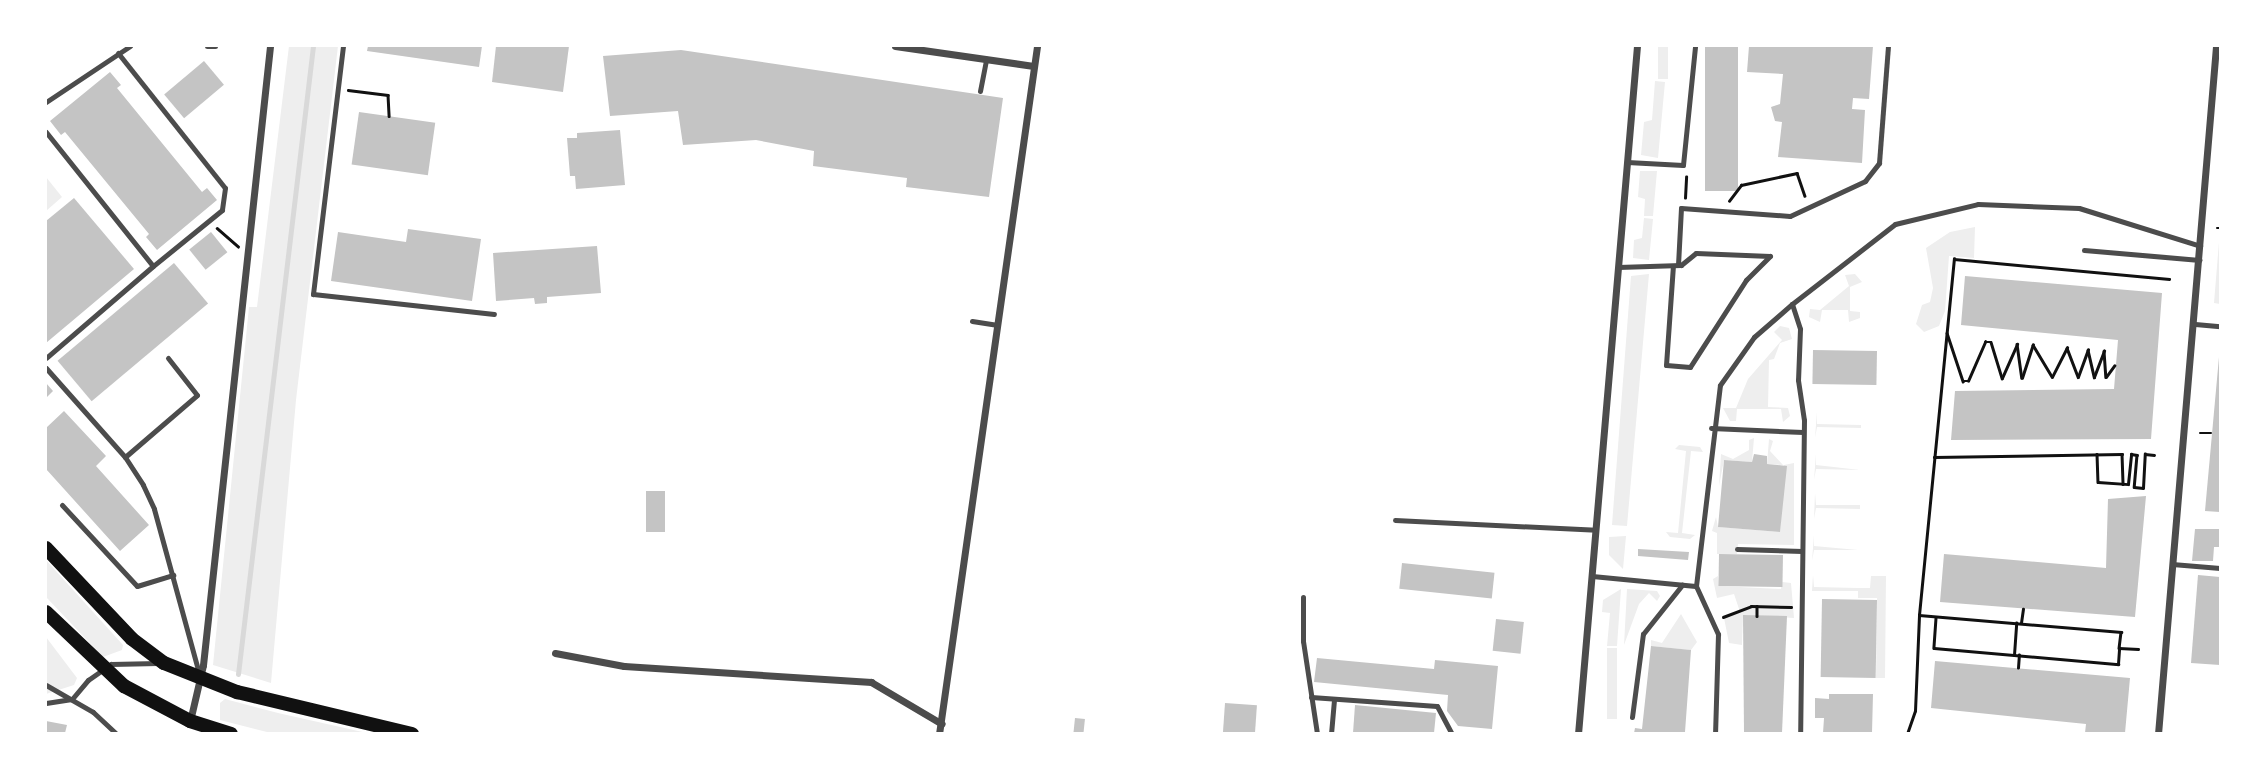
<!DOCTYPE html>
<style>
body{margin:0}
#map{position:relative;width:2266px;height:779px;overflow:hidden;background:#fff;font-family:"PT Sans Narrow",sans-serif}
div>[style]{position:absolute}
.green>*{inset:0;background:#eee;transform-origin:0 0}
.stream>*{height:5px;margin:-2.5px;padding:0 2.5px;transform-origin:2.5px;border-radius:2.5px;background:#d9d9d9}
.building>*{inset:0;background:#c4c4c4;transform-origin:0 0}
.path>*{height:2.5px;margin:-1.25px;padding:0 1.25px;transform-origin:1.25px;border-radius:1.25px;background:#111}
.service>*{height:5px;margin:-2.5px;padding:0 2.5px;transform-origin:2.5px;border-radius:2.5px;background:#4c4c4c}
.minor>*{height:7px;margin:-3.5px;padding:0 3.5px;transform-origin:3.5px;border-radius:3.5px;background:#4c4c4c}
.secondary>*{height:14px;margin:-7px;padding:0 7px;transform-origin:7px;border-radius:7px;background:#111}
span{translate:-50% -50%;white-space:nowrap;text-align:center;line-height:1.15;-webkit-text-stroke:5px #fff;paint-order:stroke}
.frame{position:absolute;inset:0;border:47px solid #fff;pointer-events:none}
</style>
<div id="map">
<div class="green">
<i style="clip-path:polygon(289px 46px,338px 46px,296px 400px,271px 683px,213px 665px,249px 307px,257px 307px)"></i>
<i style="left:1658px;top:46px;width:10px;height:33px"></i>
<i style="clip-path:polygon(1655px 81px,1665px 82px,1658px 158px,1641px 155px,1644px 122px,1652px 120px)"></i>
<i style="clip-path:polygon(1640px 171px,1657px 171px,1653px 216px,1644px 216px,1645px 199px,1638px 197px)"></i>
<i style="clip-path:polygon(46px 177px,62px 197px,46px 211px)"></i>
<i style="clip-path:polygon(1644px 218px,1653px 219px,1649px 260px,1633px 258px,1634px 240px,1642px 238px)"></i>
<i style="clip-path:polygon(1975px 227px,1974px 258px,1949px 256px,1945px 311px,1939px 326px,1924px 332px,1916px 324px,1922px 305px,1930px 302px,1933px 288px,1926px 248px,1950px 232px)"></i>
<i style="clip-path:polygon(2220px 230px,2220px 304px,2214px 303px)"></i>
<i style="clip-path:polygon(1649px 274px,1627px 526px,1612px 525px,1631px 276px)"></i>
<i style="clip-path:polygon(1855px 274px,1862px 282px,1850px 287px,1850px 311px,1860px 312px,1860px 318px,1849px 322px,1848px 310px,1822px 310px,1820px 322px,1809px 317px,1810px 309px,1820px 310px,1849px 286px,1845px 275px)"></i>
<i style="clip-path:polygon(1780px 326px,1789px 328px,1792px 339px,1780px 343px,1774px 359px,1769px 360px,1768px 407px,1788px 408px,1790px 416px,1783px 422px,1781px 409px,1737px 409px,1736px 421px,1730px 421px,1723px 408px,1736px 408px,1748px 379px,1782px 340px,1774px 332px)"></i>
<i style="clip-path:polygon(1817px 412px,1817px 424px,1861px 425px,1861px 428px,1817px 427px,1815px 438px)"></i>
<i style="clip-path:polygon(1754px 438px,1752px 462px,1724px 460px,1719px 486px,1721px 454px,1733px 459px,1749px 450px,1749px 440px)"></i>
<i style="clip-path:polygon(1769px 439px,1773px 441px,1770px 451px,1783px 465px,1767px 464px)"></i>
<i style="clip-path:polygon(1679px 445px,1700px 447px,1703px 452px,1691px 451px,1682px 533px,1695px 535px,1690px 539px,1670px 537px,1666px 532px,1678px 533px,1686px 451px,1675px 449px)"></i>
<i style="clip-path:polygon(1816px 454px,1816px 465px,1860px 470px,1816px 469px,1814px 480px)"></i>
<i style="clip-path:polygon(1794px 463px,1794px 545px,1738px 544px,1737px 554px,1717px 554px,1717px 533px,1712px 531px,1716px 517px,1718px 527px,1780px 532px,1784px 465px)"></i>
<i style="clip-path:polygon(1815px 493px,1816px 505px,1860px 505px,1860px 509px,1816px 508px,1814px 519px)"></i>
<i style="clip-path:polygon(1814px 535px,1814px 546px,1858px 550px,1814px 550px,1812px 561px)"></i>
<i style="clip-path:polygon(1626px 536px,1623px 569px,1609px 555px,1609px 537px)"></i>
<i style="clip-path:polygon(46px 560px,123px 645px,122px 650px,103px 657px,46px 597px)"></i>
<i style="clip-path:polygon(1813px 575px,1814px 587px,1858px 588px,1870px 588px,1871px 576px,1886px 576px,1885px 678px,1876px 678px,1877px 598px,1858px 598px,1858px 591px,1812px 591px)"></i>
<i style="clip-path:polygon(1718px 576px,1719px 586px,1781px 589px,1782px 582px,1791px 583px,1794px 618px,1743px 615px,1742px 645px,1729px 643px,1724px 618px,1740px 612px,1734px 594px,1717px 598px,1713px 579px)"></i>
<i style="clip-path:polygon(1621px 589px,1617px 646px,1607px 646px,1610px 613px,1602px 612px,1603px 600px)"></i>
<i style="clip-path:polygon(1627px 589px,1657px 591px,1660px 596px,1657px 601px,1649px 593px,1639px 604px,1624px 645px)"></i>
<i style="clip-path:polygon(1681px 614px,1697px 642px,1691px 650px,1651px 646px,1651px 640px,1662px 643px)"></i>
<i style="clip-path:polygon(46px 637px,77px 678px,74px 685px,46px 694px)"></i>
<i style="left:1607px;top:648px;width:10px;height:71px"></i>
<i style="clip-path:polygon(225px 699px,278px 713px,367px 733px,271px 733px,220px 720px,220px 703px)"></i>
</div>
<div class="stream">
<i style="left:238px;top:674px;width:632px;rotate:-83.19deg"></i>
</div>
<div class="building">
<i style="clip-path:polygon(368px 46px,482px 46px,479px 67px,367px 51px)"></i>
<i style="clip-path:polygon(496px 46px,569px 46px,563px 92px,492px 82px)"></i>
<i style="left:1705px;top:46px;width:33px;height:145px"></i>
<i style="clip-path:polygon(1749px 46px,1873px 46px,1869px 99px,1853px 98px,1852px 109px,1865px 110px,1862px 163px,1778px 157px,1782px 122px,1775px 121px,1771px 107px,1780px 104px,1783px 74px,1747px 72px)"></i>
<i style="clip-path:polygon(681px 50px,1003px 98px,989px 197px,906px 187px,907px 178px,813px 166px,814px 151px,756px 140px,683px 145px,678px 111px,610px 116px,603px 56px)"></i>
<i style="left:204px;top:61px;width:31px;height:52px;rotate:50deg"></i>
<i style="clip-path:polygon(110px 72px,121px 85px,117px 88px,202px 192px,207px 188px,217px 200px,157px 250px,146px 237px,149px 234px,65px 132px,61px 135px,50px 121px)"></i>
<i style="left:359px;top:112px;width:77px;height:53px;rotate:8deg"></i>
<i style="clip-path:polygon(620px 130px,625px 185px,576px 189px,575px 176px,570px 176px,567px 138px,577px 138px,577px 133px)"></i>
<i style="clip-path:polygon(74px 198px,134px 269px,46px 343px,46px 221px)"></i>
<i style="clip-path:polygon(408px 229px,481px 239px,472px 301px,331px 281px,338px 232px,406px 242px)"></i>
<i style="left:211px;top:232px;width:26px;height:28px;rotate:51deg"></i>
<i style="clip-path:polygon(597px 246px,601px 293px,547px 297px,547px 303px,535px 304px,534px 298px,496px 301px,493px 253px)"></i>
<i style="left:174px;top:263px;width:53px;height:152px;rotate:50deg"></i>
<i style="clip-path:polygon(1965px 276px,2162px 293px,2151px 439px,1951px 440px,1955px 391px,2114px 389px,2118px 340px,1961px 325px)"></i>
<i style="left:1813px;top:350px;width:64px;height:34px;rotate:1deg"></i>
<i style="clip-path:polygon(2219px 357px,2220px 357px,2220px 512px,2205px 511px)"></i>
<i style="clip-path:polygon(46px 383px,53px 391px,46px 398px)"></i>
<i style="clip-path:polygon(64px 411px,106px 456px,96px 466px,149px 525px,120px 551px,46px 469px,46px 428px)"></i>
<i style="clip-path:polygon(1754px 454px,1767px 456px,1767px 464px,1787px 466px,1780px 532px,1718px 527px,1724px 460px,1752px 462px)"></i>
<i style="left:646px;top:491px;width:19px;height:41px"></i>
<i style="clip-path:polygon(2146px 496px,2135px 617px,1940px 602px,1944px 554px,2106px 568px,2108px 499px)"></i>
<i style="clip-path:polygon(2195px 529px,2220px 529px,2220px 547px,2214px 547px,2213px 561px,2192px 561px)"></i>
<i style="clip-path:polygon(1638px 549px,1689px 552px,1688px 560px,1638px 556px)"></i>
<i style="left:1719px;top:554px;width:64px;height:32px;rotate:1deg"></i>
<i style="left:1402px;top:563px;width:93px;height:26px;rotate:6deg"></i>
<i style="clip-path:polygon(2198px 575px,2220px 577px,2220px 665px,2191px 663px)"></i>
<i style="left:1822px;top:599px;width:55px;height:78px;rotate:1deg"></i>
<i style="clip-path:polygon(1743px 615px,1787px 616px,1782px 733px,1744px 733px)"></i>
<i style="left:1496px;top:619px;width:28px;height:32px;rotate:6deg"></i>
<i style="clip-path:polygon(1651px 646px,1691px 650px,1685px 732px,1634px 733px,1635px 728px,1642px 729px)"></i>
<i style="clip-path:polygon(1317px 658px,1434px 669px,1435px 660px,1498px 666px,1492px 729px,1458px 726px,1447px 711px,1448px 695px,1314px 682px)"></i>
<i style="clip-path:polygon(1935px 661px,2130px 678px,2125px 733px,2085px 733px,2086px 724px,1931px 708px)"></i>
<i style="clip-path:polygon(1829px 694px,1873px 694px,1872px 733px,1823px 733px,1824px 718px,1815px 718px,1815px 698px,1829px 699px)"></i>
<i style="left:1225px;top:703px;width:32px;height:30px;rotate:4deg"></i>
<i style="clip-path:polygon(1355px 705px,1436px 713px,1434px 733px,1353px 733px)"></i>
<i style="left:1075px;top:718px;width:10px;height:14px;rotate:6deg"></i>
<i style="clip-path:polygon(46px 721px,67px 725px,65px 733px,46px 733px)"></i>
</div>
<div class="path">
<i style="left:348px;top:90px;width:40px;rotate:7.1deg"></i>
<i style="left:388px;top:95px;width:21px;rotate:87deg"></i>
<i style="left:1685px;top:198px;width:21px;rotate:-87deg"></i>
<i style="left:1729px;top:201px;width:20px;rotate:-53deg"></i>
<i style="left:1741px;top:185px;width:57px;rotate:-12.1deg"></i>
<i style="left:1797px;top:173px;width:24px;rotate:71deg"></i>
<i style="left:217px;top:228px;width:28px;rotate:41deg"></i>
<i style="left:2217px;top:228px;width:3px"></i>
<i style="left:1947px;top:333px;width:51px;rotate:71.6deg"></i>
<i style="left:1963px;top:381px;width:5px"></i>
<i style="left:1968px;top:381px;width:43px;rotate:-66.4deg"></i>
<i style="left:1985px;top:342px;width:6px"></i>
<i style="left:1991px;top:342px;width:38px;rotate:73deg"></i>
<i style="left:2002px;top:378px;width:37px;rotate:-66deg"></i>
<i style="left:2017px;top:344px;width:34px;rotate:82deg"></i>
<i style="left:2022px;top:378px;width:35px;rotate:-72deg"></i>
<i style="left:2033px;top:345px;width:37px;rotate:59deg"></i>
<i style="left:2052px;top:377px;width:33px;rotate:-63deg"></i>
<i style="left:2067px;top:348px;width:31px;rotate:69deg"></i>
<i style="left:2078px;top:377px;width:29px;rotate:-70deg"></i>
<i style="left:2088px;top:350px;width:28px;rotate:77deg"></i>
<i style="left:2094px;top:377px;width:28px;rotate:-69deg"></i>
<i style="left:2104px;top:351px;width:26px;rotate:86deg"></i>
<i style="left:2106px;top:377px;width:14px;rotate:-54deg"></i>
<i style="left:2200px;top:433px;width:11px"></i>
<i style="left:2097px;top:454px;width:28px;rotate:88deg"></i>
<i style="left:2098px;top:482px;width:30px;rotate:4deg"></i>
<i style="left:2128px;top:484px;width:30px;rotate:-84deg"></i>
<i style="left:2131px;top:454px;width:6px;rotate:9deg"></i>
<i style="left:2137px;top:455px;width:32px;rotate:95deg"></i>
<i style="left:2134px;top:487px;width:9px;rotate:6deg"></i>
<i style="left:2143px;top:488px;width:34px;rotate:-87deg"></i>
<i style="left:2145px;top:454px;width:9px;rotate:6deg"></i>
<i style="left:1934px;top:457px;width:188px;rotate:-0.9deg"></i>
<i style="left:2122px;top:454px;width:30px;rotate:88deg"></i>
<i style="left:1757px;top:606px;width:10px;rotate:90deg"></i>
<i style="left:1919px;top:615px;width:203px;rotate:4.8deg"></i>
<i style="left:2121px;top:632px;width:16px;rotate:97deg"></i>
<i style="left:2119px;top:648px;width:19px;rotate:3deg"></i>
<i style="left:1723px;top:617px;width:30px;rotate:-21deg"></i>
<i style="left:1751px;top:606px;width:40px;rotate:1.4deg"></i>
<i style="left:1936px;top:618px;width:30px;rotate:94deg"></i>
<i style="left:1934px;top:648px;width:185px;rotate:5deg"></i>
<i style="left:2118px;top:664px;width:16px;rotate:-86deg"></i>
<i style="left:2021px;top:623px;width:14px;rotate:-82deg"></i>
<i style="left:2014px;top:655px;width:32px;rotate:-86deg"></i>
<i style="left:2018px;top:668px;width:13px;rotate:-86deg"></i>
<i style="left:1907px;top:734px;width:24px;rotate:-71deg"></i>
<i style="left:1915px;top:711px;width:96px;rotate:-87.6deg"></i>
<i style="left:1919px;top:615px;width:358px;rotate:-84.4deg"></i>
<i style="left:1954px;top:259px;width:216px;rotate:5.3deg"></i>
</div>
<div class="service">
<i style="left:207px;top:46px;width:8px"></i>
<i style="left:343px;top:46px;width:250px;rotate:96.9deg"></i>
<i style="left:313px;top:294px;width:182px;rotate:6.3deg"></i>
<i style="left:118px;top:53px;width:172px;rotate:51.6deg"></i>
<i style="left:225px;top:188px;width:22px;rotate:98deg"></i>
<i style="left:222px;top:210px;width:89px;rotate:140.9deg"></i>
<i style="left:980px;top:91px;width:33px;rotate:-79deg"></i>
<i style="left:46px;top:102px;width:101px;rotate:-33.7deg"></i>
<i style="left:46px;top:132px;width:171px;rotate:51.4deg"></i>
<i style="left:153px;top:266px;width:141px;rotate:139.3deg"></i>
<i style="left:1627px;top:162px;width:56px;rotate:3.1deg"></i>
<i style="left:1683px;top:165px;width:120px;rotate:-84.2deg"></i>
<i style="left:2084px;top:250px;width:116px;rotate:4.9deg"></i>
<i style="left:1678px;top:265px;width:57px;rotate:-87deg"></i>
<i style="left:1681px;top:208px;width:109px;rotate:4.2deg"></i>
<i style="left:1790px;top:216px;width:83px;rotate:-25deg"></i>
<i style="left:1865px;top:181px;width:23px;rotate:-52deg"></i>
<i style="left:1879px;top:163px;width:117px;rotate:-85.6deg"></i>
<i style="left:1618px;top:267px;width:63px;rotate:-1.8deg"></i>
<i style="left:1681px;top:265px;width:19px;rotate:-39deg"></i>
<i style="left:1696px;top:253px;width:74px;rotate:2.3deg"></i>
<i style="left:1770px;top:256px;width:34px;rotate:135deg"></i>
<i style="left:1746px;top:280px;width:103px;rotate:122.8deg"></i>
<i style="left:1690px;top:367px;width:24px;rotate:-175deg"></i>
<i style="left:1666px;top:365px;width:99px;rotate:-86deg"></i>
<i style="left:1792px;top:304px;width:130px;rotate:-37.8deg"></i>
<i style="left:1895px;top:224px;width:85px;rotate:-13.5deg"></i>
<i style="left:1978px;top:204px;width:101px;rotate:2.3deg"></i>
<i style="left:2079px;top:208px;width:127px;rotate:17.4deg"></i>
<i style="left:972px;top:321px;width:26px;rotate:9deg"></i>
<i style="left:2195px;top:324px;width:25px;rotate:5deg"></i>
<i style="left:46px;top:368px;width:119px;rotate:48.4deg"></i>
<i style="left:125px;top:457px;width:33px;rotate:57deg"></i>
<i style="left:143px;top:485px;width:26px;rotate:65deg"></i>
<i style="left:154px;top:509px;width:171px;rotate:74.7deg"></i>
<i style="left:1711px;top:428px;width:92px;rotate:2.5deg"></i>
<i style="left:125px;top:457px;width:95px;rotate:-40.7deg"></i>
<i style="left:197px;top:395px;width:47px;rotate:-128.1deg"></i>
<i style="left:62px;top:505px;width:110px;rotate:47.2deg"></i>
<i style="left:137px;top:586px;width:38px;rotate:-17deg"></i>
<i style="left:1395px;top:520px;width:201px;rotate:2.8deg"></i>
<i style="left:1737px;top:549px;width:65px;rotate:1.8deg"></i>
<i style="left:2172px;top:564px;width:48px;rotate:4.8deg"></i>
<i style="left:1592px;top:576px;width:104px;rotate:5.5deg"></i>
<i style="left:1696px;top:586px;width:53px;rotate:65.4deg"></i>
<i style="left:1718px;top:634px;width:100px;rotate:91.7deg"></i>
<i style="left:1696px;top:586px;width:202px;rotate:-83.2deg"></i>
<i style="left:1720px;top:385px;width:59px;rotate:-54.7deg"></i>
<i style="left:1754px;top:337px;width:50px;rotate:-41deg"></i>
<i style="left:1792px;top:304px;width:26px;rotate:72deg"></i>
<i style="left:1800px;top:329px;width:51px;rotate:92.2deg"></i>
<i style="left:1798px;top:380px;width:40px;rotate:81.5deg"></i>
<i style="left:1804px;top:420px;width:314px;rotate:90.7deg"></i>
<i style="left:1303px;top:597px;width:44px;rotate:90deg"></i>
<i style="left:1303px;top:641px;width:94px;rotate:81.4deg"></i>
<i style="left:46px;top:685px;width:54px;rotate:29.9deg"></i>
<i style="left:93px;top:712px;width:33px;rotate:43deg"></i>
<i style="left:1311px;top:697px;width:126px;rotate:4.1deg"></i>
<i style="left:1437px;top:706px;width:32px;rotate:62deg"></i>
<i style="left:46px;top:703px;width:26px;rotate:-9deg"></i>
<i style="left:72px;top:699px;width:25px;rotate:-50deg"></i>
<i style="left:88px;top:680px;width:28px;rotate:-35deg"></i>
<i style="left:111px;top:664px;width:47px;rotate:-1.2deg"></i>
<i style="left:1632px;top:717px;width:84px;rotate:-82.5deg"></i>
<i style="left:1643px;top:634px;width:63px;rotate:-51.5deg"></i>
<i style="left:990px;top:734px;width:33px"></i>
<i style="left:1331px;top:734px;width:35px;rotate:-85deg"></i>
</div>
<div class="minor">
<i style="left:895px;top:46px;width:140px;rotate:8.2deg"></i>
<i style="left:555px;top:653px;width:70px;rotate:10.7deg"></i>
<i style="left:624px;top:666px;width:248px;rotate:3.7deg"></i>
<i style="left:871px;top:682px;width:82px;rotate:30.6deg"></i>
<i style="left:190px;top:721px;width:57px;rotate:-76.9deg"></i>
<i style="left:203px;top:665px;width:623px;rotate:-83.82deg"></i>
<i style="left:939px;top:734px;width:695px;rotate:-81.89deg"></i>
<i style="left:1578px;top:734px;width:691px;rotate:-85.1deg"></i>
<i style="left:2158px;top:734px;width:690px;rotate:-85.18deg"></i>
</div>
<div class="secondary">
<i style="left:46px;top:548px;width:125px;rotate:46.6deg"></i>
<i style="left:132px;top:639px;width:40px;rotate:37deg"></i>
<i style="left:164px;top:663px;width:79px;rotate:21.7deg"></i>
<i style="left:237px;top:692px;width:180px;rotate:13.5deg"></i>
<i style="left:46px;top:612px;width:108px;rotate:43.5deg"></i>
<i style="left:124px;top:686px;width:75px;rotate:27.9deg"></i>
<i style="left:190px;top:721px;width:43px;rotate:17.6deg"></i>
</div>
<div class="frame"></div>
</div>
